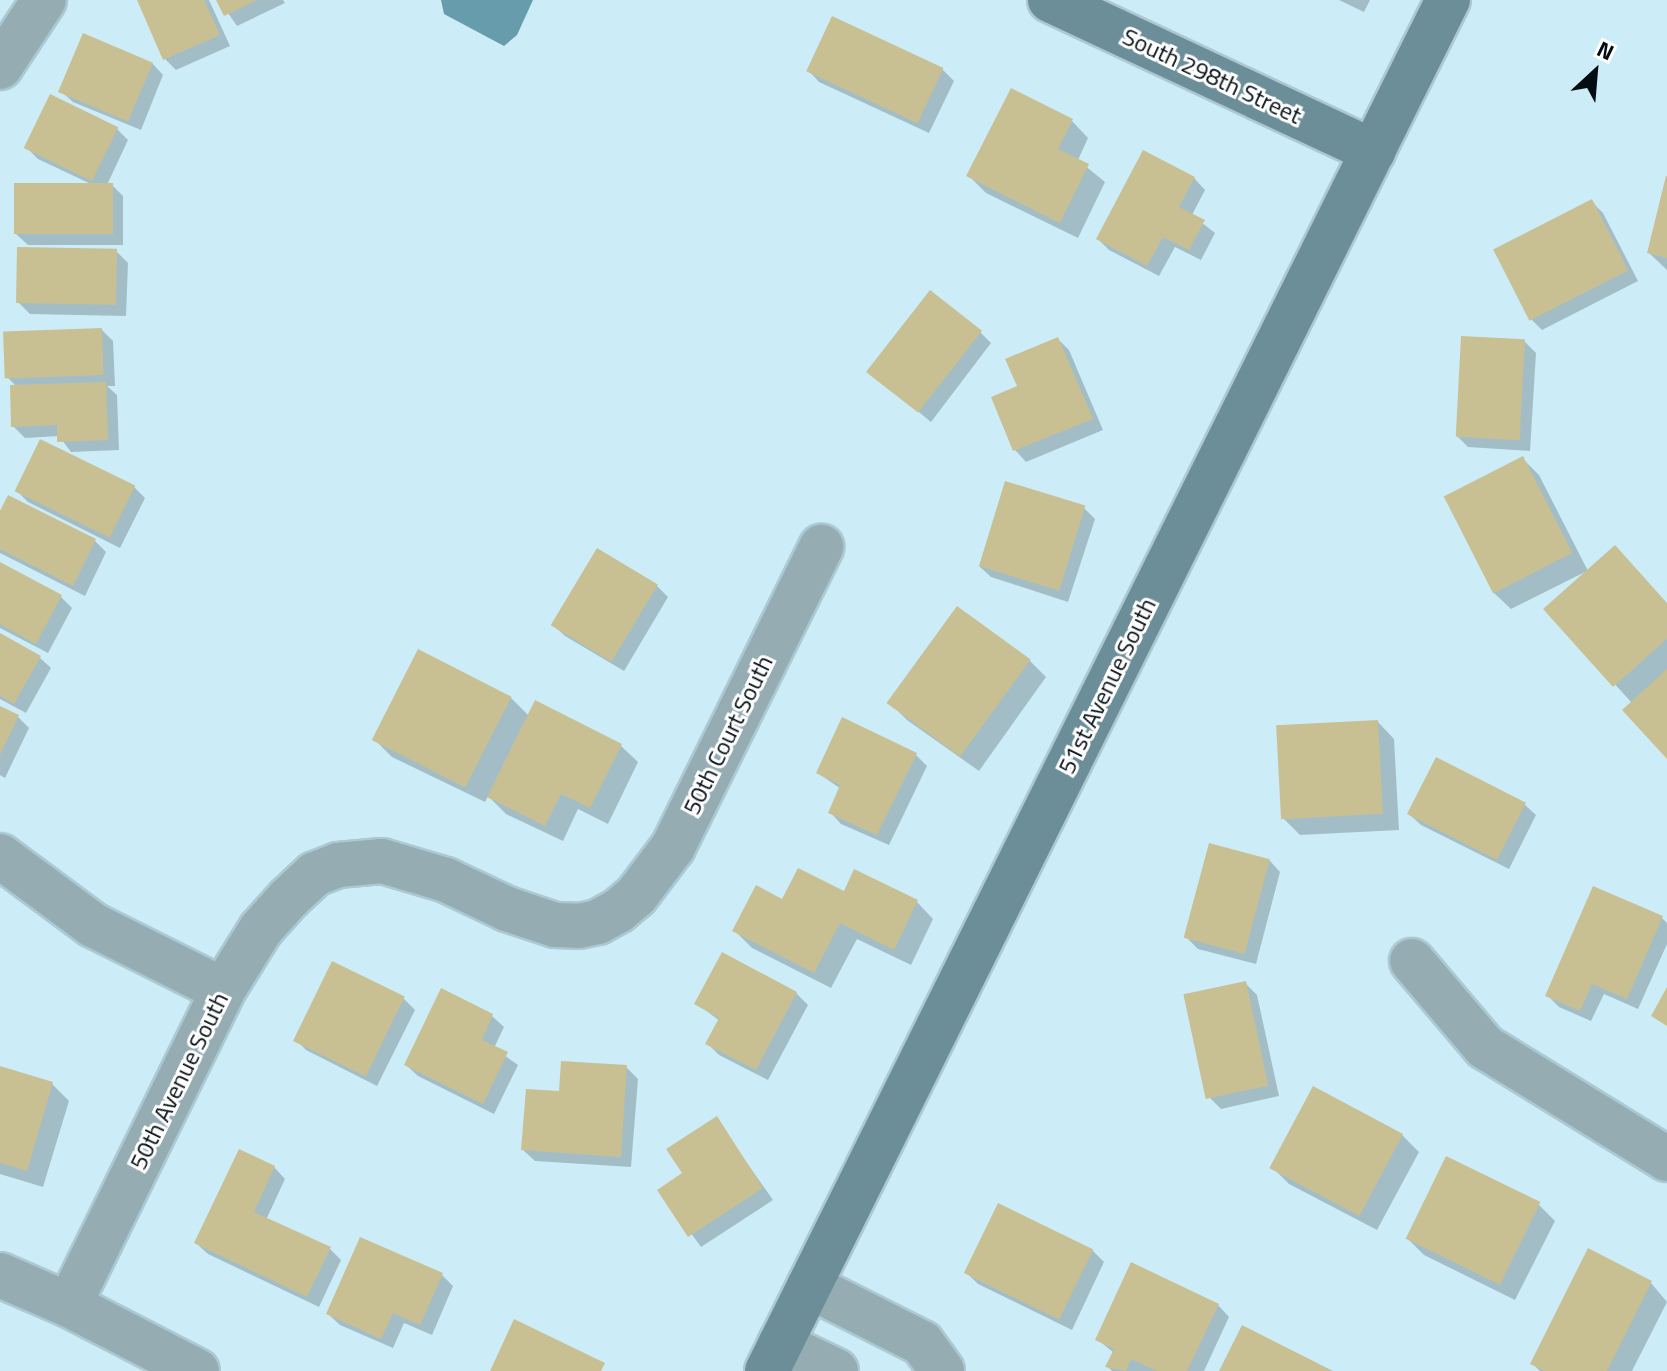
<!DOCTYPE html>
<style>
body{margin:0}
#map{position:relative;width:1667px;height:1371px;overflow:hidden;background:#ccedf8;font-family:"Titillium Web",sans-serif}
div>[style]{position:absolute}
.water>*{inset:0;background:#679cac}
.shadow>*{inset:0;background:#0003}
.building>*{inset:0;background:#c8c093;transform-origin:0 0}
.roads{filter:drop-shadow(2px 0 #acc9d3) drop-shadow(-2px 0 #acc9d3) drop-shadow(0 2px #acc9d3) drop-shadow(0 -2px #acc9d3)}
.street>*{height:44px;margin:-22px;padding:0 22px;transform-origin:22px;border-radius:22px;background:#95acb3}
.secondary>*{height:44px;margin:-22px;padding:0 22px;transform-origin:22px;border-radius:22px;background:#6c8e99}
span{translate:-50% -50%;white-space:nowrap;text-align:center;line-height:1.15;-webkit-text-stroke:6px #fff;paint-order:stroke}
.street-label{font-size:24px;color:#040e12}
.north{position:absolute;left:1555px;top:32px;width:80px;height:80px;-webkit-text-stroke:6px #fff;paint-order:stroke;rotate:26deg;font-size:22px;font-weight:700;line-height:32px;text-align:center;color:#040e12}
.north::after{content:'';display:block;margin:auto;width:28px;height:36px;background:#040e12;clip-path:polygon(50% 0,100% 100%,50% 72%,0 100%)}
</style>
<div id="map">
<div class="water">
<i style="clip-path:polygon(441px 0,533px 0,517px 35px,504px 46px,444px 14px)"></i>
</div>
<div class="shadow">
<i style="clip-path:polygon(139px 0,209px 0,230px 46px,176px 70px,165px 59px)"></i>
<i style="clip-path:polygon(219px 0,283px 0,285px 3px,237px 26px)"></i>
<i style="clip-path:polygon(1339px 0,1370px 0,1364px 12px)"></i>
<i style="clip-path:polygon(152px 63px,163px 75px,141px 130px,73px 102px,61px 91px)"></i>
<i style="clip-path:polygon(808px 70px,943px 70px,954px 81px,929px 133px,819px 82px)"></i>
<i style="clip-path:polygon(1072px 121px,1088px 138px,1078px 160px,1105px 182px,1078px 238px,986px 193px,969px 176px)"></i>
<i style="clip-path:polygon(117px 129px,128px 140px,107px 185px,112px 185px,123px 196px,123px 245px,28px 245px,16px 234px,93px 185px,38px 159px,27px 148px)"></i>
<i style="clip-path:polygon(1194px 178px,1205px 190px,1192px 215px,1215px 233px,1201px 260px,1175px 247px,1159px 276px,1109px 250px,1098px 239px)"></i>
<i style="clip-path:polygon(1667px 179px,1667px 270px,1649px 253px)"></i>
<i style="clip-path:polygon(1592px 202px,1603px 213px,1638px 281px,1542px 330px,1531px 319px)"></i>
<i style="clip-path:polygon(116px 251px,128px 263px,126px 316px,30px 314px,18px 302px)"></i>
<i style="clip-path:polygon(102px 330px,113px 341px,115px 386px,107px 386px,117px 395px,119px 450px,71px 452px,59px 436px,25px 438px,13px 426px,17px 387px,7px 377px)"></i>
<i style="clip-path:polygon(980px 332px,991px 343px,931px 422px,870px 372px)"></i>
<i style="clip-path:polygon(1058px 339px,1069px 350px,1103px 430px,1026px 462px,1015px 450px,993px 398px,1020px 387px)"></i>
<i style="clip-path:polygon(1524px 341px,1536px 353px,1530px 451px,1468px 447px,1457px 436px)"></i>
<i style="clip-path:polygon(1522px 458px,1539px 475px,1588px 571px,1667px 604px,1667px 756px,1632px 703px,1546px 609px,1585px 572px,1511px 609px,1494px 593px)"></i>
<i style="clip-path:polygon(134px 487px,145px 498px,120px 548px,28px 502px,16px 490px)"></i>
<i style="clip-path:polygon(1084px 508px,1095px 519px,1068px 602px,991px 577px,979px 566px)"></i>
<i style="clip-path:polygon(0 515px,95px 541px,106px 552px,85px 596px,0 553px)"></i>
<i style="clip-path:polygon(598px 550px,657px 586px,668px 597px,624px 671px,565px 636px,553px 625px)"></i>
<i style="clip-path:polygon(0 565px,61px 597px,72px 608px,48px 653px,0 628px)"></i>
<i style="clip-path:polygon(0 635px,39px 657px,51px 668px,26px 713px,0 699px)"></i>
<i style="clip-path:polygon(419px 652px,511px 698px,529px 716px,536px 703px,621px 746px,638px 762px,608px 824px,578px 809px,563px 841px,506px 814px,488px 796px,485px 802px,392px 757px,375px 740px)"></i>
<i style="clip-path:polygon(1029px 660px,1046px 677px,979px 771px,907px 720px,890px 703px)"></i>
<i style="clip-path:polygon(0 708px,18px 717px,29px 728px,5px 778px,0 775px)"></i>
<i style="clip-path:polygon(1378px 722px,1394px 739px,1399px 830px,1300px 835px,1283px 818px)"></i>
<i style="clip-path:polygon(916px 755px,927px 766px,889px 845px,841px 824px,830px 812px,841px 789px,818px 773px)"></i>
<i style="clip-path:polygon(1524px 804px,1536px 815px,1509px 869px,1421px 825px,1409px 814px)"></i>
<i style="clip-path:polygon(1269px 860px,1280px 872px,1256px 964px,1198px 949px,1186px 937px)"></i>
<i style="clip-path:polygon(845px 893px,917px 902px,933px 919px,911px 965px,857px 939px,831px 988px,752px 948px,735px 931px,783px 901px)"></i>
<i style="clip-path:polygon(1662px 918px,1667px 923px,1667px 944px,1638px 1009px,1604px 994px,1591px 1021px,1559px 1007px,1548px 996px)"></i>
<i style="clip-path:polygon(333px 963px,404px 999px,415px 1010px,377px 1086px,306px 1050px,295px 1039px)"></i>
<i style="clip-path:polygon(1245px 983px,1257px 995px,1279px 1096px,1221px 1109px,1210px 1098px)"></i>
<i style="clip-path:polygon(442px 991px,492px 1016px,504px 1027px,494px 1048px,518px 1065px,494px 1114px,418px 1076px,406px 1065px)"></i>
<i style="clip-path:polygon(796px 993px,808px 1005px,768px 1080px,719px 1055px,708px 1044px,720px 1021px,697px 1004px)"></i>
<i style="clip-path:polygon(626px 1067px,638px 1079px,631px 1167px,535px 1161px,523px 1150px,561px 1094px)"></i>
<i style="clip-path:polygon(0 1068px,52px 1084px,69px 1101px,43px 1187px,0 1174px)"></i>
<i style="clip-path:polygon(1314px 1088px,1402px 1135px,1419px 1152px,1377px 1230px,1289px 1184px,1272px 1167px)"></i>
<i style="clip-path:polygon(716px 1119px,773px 1200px,701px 1247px,660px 1190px,685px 1173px)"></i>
<i style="clip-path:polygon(274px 1167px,285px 1179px,266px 1220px,330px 1249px,341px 1260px,319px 1307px,208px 1254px,196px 1243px)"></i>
<i style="clip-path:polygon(1538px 1204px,1555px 1221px,1515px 1300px,1424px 1255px,1407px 1238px)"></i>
<i style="clip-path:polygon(999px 1206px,1093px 1251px,1104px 1262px,1072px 1330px,978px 1284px,967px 1273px)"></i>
<i style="clip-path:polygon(442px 1275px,453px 1286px,432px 1335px,404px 1323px,393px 1348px,340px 1325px,328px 1314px)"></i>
<i style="clip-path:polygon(1651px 1283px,1667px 1302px,1632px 1371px,1540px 1371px,1532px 1363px)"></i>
<i style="clip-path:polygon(1218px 1305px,1229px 1317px,1204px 1371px,1112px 1371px,1108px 1367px,1114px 1353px,1097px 1339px)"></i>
</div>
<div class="building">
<i style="clip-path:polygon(137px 0,204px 0,220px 35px,163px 60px)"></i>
<i style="clip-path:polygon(216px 0,257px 0,224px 16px)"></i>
<i style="left:832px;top:16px;width:123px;height:61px;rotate:25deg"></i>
<i style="left:83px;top:33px;width:76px;height:64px;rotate:23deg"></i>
<i style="clip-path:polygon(1011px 88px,1073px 119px,1058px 149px,1089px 164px,1060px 223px,966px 176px)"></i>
<i style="left:50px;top:94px;width:76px;height:60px;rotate:26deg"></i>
<i style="clip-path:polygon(1143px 150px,1195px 177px,1179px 207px,1205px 220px,1189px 250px,1163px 237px,1147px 266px,1096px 239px)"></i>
<i style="clip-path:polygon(1666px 176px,1667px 176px,1667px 258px,1647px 253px)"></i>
<i style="left:113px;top:183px;width:51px;height:99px;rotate:90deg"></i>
<i style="left:1592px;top:199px;width:80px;height:111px;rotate:63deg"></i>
<i style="left:17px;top:247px;width:100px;height:56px;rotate:1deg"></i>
<i style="left:930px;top:290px;width:66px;height:104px;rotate:38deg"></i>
<i style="left:102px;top:328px;width:47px;height:99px;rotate:88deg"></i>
<i style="left:1461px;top:336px;width:64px;height:101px;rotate:3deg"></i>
<i style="clip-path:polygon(1058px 337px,1093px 419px,1013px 451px,991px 397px,1017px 386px,1005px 359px)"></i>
<i style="clip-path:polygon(106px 382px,108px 440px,57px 442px,57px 425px,11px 427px,10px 385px)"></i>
<i style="left:40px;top:439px;width:106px;height:58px;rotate:26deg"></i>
<i style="left:1523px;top:456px;width:109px;height:89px;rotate:63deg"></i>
<i style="left:1005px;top:481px;width:84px;height:89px;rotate:17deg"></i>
<i style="clip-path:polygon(8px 495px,96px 539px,73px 586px,0 549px,0 511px)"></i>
<i style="clip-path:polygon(1615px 545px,1667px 603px,1667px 639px,1613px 687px,1543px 609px)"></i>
<i style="left:597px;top:548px;width:71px;height:90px;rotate:31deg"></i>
<i style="clip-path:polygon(0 562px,62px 595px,36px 644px,0 624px)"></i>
<i style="left:957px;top:606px;width:91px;height:120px;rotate:36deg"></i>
<i style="clip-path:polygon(0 633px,41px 656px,14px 704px,0 696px)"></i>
<i style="left:418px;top:649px;width:105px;height:102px;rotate:27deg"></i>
<i style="clip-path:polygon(1667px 669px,1667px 759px,1622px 710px)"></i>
<i style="clip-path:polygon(535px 700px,622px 744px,590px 808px,561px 794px,545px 826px,487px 797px)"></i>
<i style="clip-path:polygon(0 706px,19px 715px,0 755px)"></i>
<i style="clip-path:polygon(842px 717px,917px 753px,877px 835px,828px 813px,840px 785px,816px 773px)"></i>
<i style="left:1378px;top:720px;width:94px;height:102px;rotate:87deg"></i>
<i style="left:1436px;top:757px;width:101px;height:64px;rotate:27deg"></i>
<i style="left:1209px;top:843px;width:63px;height:98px;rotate:15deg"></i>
<i style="clip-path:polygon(798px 868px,844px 891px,854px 869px,918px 900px,894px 950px,840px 923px,814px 973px,732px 931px,756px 885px,782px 899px)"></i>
<i style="clip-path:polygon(1593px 886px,1663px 916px,1627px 999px,1592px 984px,1580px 1011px,1545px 996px)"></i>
<i style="clip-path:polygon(722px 952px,797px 992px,756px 1070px,705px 1044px,719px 1018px,694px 1004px)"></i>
<i style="left:332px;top:961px;width:81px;height:89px;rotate:26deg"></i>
<i style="left:1246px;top:981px;width:107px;height:64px;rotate:78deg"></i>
<i style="clip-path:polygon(1667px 987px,1667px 1026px,1651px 1016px)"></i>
<i style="clip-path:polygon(441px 988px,493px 1014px,482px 1040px,508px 1052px,483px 1104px,404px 1065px)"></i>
<i style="clip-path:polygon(561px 1061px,627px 1065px,621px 1157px,521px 1150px,526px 1089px,559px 1091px)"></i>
<i style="clip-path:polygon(0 1066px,53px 1082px,27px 1171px,0 1163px)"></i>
<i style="left:1313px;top:1086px;width:102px;height:93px;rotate:28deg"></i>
<i style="clip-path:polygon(717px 1116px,763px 1188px,688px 1237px,657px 1190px,682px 1173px,666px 1149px)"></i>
<i style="clip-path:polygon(239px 1149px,275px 1166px,254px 1212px,331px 1247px,307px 1297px,194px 1243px)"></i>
<i style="left:1446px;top:1156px;width:105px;height:92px;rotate:26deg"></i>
<i style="left:998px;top:1203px;width:106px;height:78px;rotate:26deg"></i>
<i style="clip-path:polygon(360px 1237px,443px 1273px,420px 1325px,393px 1313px,381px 1339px,326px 1314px)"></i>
<i style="clip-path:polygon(1588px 1248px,1652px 1281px,1607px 1371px,1544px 1371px,1530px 1364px)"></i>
<i style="clip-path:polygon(1131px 1262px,1219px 1304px,1187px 1371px,1157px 1371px,1131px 1359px,1126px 1371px,1105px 1367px,1114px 1349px,1095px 1340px)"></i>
<i style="clip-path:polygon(514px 1319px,605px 1363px,601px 1371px,490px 1371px)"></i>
<i style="clip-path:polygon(1242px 1325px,1333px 1371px,1219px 1371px)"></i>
</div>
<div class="roads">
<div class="street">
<i style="left:0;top:67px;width:80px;rotate:-56.7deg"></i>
<i style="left:0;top:856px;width:116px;rotate:36.6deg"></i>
<i style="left:93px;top:925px;width:145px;rotate:26.6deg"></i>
<i style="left:1412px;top:961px;width:113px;rotate:49.7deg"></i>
<i style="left:1485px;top:1047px;width:214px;rotate:31.6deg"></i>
<i style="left:0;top:1275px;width:75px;rotate:23.5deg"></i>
<i style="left:69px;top:1305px;width:144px;rotate:27.3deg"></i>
<i style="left:809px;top:1286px;width:127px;rotate:26.8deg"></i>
<i style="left:922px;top:1343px;width:34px;rotate:54deg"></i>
<i style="left:69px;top:1305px;width:351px;rotate:-63.9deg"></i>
<i style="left:223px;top:990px;width:72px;rotate:-58.1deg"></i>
<i style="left:261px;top:929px;width:42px;rotate:-47.9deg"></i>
<i style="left:289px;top:898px;width:35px;rotate:-43deg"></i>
<i style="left:315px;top:874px;width:25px;rotate:-21deg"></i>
<i style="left:338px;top:865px;width:44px;rotate:-5.2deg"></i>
<i style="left:382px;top:861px;width:67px;rotate:16.5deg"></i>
<i style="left:446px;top:880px;width:68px;rotate:25.4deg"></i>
<i style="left:507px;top:909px;width:51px;rotate:18.4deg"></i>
<i style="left:555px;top:925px;width:24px;rotate:2deg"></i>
<i style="left:579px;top:926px;width:19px;rotate:-12deg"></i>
<i style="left:598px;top:922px;width:23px;rotate:-29deg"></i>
<i style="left:618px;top:911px;width:23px;rotate:-40deg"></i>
<i style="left:636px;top:896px;width:61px;rotate:-52.9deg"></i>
<i style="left:673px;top:847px;width:335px;rotate:-63.7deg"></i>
<i style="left:780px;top:1344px;width:62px;rotate:25.7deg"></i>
</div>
<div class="secondary">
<i style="left:1050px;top:0;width:357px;rotate:25.1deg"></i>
<i style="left:767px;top:1371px;width:1531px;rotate:-63.59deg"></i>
</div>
</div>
<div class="street-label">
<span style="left:1212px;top:76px;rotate:25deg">South 298th Street</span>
<span style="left:1107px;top:686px;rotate:-64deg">51st Avenue South</span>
<span style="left:728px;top:735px;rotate:-64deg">50th Court South</span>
<span style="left:179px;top:1081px;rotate:-64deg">50th Avenue South</span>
</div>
<div class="north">N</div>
</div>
